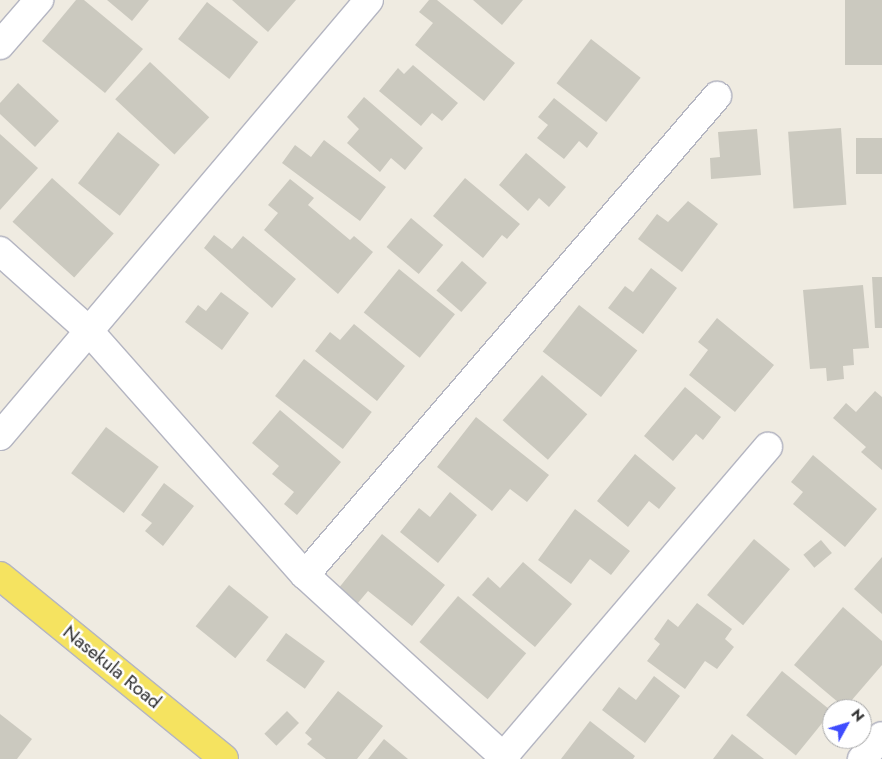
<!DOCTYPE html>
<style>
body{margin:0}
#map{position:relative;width:882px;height:759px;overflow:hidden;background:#efebe1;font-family:Jost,sans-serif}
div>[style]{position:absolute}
.building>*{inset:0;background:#cbc9bf;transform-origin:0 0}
.roads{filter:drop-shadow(1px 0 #b4b5c1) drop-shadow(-1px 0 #b4b5c1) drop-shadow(0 1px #b4b5c1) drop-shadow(0 -1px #b4b5c1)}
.minor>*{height:28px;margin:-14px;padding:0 14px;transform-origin:14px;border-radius:14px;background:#fff}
.major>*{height:28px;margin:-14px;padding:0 14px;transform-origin:14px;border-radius:14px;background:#f5e360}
span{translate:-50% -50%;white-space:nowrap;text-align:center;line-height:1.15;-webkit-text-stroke:5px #fff;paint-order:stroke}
.street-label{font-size:19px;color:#2e2e2e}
.north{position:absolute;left:822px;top:699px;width:50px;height:50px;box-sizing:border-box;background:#fff;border:1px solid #ababab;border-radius:50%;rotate:51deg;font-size:14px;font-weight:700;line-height:20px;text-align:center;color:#2e2e2e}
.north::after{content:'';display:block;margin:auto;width:18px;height:22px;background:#3f4cfe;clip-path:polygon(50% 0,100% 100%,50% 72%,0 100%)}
</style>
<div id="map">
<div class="building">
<i style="clip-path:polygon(76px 0,84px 0,143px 49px,105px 93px,42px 41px)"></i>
<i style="clip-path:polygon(107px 0,149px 0,132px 21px)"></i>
<i style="clip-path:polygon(232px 0,296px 0,268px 32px)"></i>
<i style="clip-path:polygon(429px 0,437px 0,515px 63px,484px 101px,415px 45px,433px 23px,419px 12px)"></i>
<i style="clip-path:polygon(473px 0,523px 0,502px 25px)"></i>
<i style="left:845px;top:0;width:37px;height:65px"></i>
<i style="left:207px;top:2px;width:65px;height:47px;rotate:38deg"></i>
<i style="left:591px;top:39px;width:63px;height:56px;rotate:38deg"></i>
<i style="left:150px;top:62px;width:81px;height:51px;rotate:43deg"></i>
<i style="clip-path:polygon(413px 65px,458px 103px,442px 121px,432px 113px,421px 126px,379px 91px,398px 68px,404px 74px)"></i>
<i style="clip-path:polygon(18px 83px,59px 121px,35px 147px,0 114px,0 103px)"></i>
<i style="clip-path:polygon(364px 97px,423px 148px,405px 170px,391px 158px,380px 172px,347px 143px,359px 129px,347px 117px)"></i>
<i style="clip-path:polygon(554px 98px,598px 133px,587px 148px,579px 141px,564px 159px,537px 138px,548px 125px,538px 117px)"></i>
<i style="left:841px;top:128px;width:77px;height:53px;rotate:86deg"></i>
<i style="clip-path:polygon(757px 129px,761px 175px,711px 179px,710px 158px,720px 157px,718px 132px)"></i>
<i style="left:118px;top:132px;width:53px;height:65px;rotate:38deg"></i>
<i style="clip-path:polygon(0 134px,38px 168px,0 210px)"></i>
<i style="left:882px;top:138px;width:36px;height:26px;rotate:90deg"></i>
<i style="clip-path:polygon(324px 140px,386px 187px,360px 221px,282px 163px,295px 145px,311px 157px)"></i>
<i style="clip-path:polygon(526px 153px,566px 187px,549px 207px,539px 198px,528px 211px,499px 185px)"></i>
<i style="left:52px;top:178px;width:83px;height:59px;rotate:42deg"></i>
<i style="clip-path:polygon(465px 178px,520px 224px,507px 239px,502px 235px,483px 258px,433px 216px)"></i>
<i style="clip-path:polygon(290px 179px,314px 198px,308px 205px,350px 240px,354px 236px,373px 252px,338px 294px,264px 230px,278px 213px,268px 205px)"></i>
<i style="clip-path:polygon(688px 201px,718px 224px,682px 272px,638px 239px,657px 214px,668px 222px)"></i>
<i style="left:411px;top:218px;width:42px;height:38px;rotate:40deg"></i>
<i style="clip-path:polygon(214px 235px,232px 249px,243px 236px,296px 279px,272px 308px,204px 248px)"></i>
<i style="left:462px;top:261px;width:33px;height:39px;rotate:41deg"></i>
<i style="clip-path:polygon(651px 268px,677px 288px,643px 334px,608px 308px,625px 286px,633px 292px)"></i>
<i style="left:399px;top:269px;width:72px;height:56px;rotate:39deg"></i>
<i style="clip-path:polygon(872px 277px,882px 277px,882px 328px,875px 328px)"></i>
<i style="clip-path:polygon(863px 285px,869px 348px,853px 349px,854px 365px,843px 366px,844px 379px,827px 381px,826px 368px,810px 369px,803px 290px)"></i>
<i style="clip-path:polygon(221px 292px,249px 313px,222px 350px,185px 322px,198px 305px,206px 311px)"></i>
<i style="left:579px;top:305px;width:74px;height:59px;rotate:38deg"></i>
<i style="clip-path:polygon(717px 318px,774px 365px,735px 412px,689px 375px,708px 350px,698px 342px)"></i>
<i style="clip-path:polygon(354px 324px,405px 366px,377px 401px,315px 351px,330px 332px,340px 340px)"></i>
<i style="left:304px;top:359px;width:86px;height:47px;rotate:38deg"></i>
<i style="left:542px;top:375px;width:60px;height:60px;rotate:41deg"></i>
<i style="clip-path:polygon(685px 387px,721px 417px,703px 440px,696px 434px,673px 461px,644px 436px)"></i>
<i style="clip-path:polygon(875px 391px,882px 397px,882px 470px,861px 452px,866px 447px,833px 418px,846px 403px,856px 412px)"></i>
<i style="clip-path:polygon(280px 410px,341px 462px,297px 515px,284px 504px,294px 492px,272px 474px,279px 466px,252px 443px)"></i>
<i style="clip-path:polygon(476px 417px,549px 475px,527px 502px,510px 489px,492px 511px,437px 467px)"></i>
<i style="left:106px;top:427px;width:66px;height:58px;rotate:37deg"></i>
<i style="clip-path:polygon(635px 454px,676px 488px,659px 509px,649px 501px,628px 527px,597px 501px)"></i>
<i style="clip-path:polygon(813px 455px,877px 509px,845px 547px,793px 504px,803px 492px,791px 482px)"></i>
<i style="clip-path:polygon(164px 483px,194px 506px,163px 546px,145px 531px,152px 523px,141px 515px)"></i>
<i style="clip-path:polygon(450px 492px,477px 515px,438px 563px,400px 532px,419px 508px,430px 517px)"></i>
<i style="clip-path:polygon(575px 509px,630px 551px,611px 575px,590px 559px,571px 584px,538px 560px)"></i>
<i style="clip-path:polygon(382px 534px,445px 585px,412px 626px,368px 591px,357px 604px,338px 589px)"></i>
<i style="left:754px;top:539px;width:47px;height:73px;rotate:40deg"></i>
<i style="left:821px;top:540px;width:17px;height:23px;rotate:50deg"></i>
<i style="clip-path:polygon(882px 557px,882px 614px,854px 589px)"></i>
<i style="clip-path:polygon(523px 562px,572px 604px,535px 647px,472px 595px,488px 577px,500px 588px)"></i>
<i style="left:229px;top:585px;width:51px;height:53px;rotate:39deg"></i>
<i style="left:458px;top:596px;width:89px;height:60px;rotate:40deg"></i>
<i style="clip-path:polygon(697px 603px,732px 629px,725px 639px,734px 647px,717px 669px,705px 661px,685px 689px,647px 661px,660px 644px,654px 639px,668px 619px,678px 627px)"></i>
<i style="clip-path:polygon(843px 607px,882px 641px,882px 665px,845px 708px,794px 665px)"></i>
<i style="left:286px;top:633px;width:48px;height:34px;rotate:36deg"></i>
<i style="left:782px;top:671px;width:64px;height:57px;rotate:39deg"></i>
<i style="clip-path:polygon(654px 676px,680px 696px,645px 743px,602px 710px,619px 687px,636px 700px)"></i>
<i style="clip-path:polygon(338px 691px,383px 726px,357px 759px,326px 759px,307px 744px,312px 739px,305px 733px)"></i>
<i style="left:287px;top:711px;width:17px;height:32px;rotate:45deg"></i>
<i style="clip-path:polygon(0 714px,32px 739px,17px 759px,0 759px)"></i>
<i style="clip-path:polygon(590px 721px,635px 756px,633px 759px,561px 759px)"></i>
<i style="clip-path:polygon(732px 734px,764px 759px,713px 759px)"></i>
<i style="clip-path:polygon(384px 739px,408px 759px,368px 759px)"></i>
</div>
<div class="roads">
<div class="minor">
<i style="left:0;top:45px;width:60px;rotate:-49.1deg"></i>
<i style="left:0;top:251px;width:118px;rotate:41.9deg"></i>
<i style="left:88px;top:330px;width:327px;rotate:48.5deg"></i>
<i style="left:305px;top:575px;width:273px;rotate:42.5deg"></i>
<i style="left:0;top:436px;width:571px;rotate:-49.76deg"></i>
<i style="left:305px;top:575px;width:632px;rotate:-49.3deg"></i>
<i style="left:503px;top:757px;width:408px;rotate:-49.5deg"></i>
<i style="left:862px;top:759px;width:30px;rotate:-49deg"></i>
</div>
<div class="major">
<i style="left:0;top:576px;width:289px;rotate:39.2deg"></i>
</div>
</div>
<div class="street-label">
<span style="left:112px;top:667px;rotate:39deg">Nasekula Road</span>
</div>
<div class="north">N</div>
</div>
